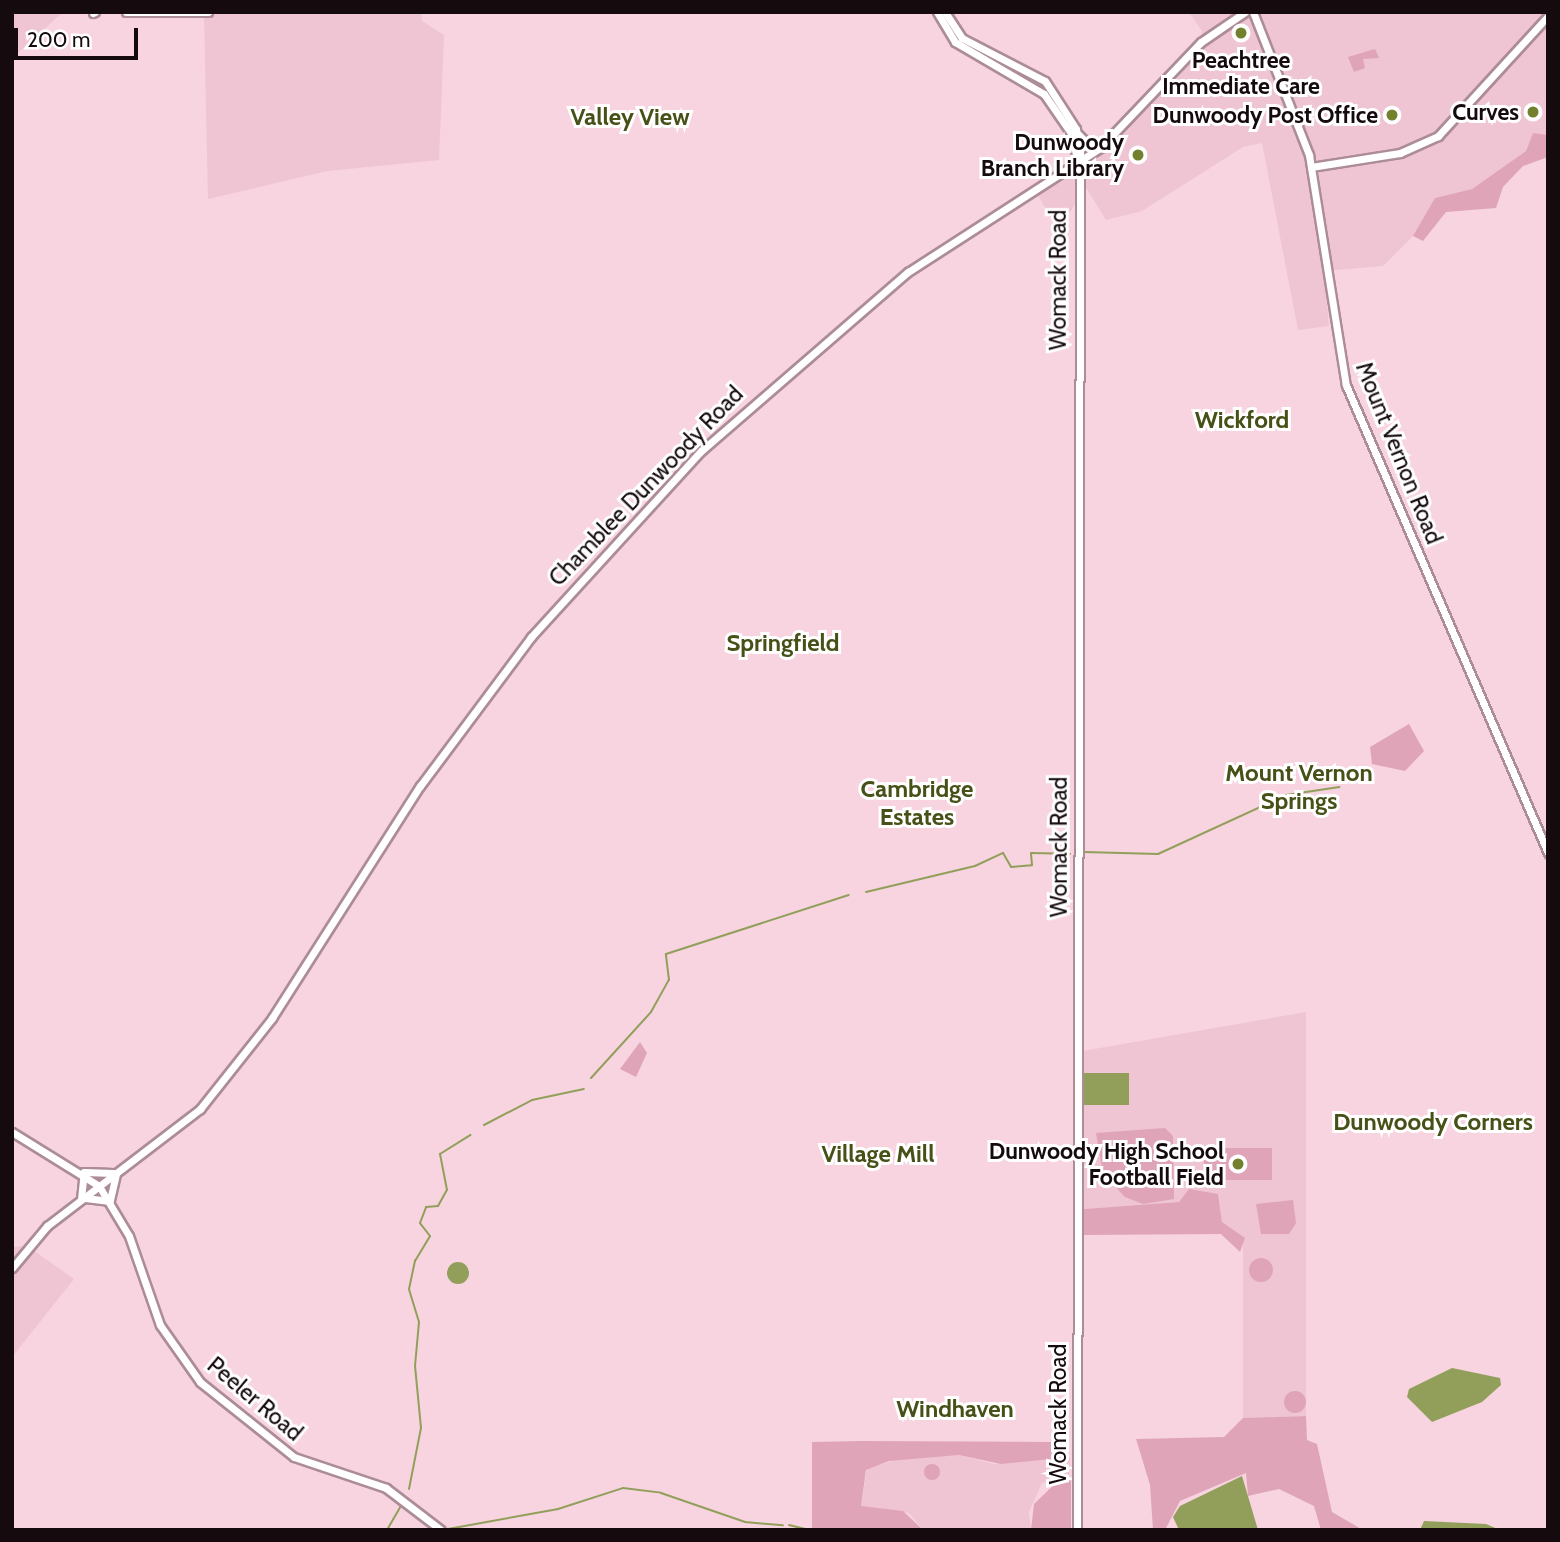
<!DOCTYPE html>
<style>
body{margin:0}
#map{position:relative;width:1560px;height:1542px;overflow:hidden;background:#f7d4e0;font-family:Cabin,sans-serif}
div>[style]{position:absolute}
.built>*{inset:0;background:#efc4d3}
.green>*{inset:0;background:#e0a4b9;transform-origin:0 0}
.round{border-radius:50%}
.water>*{inset:0;background:#929f5a;transform-origin:0 0}
.stream>*{height:2px;margin:-1px;padding:0 1px;transform-origin:1px;border-radius:1px;background:#929f5a}
.roads{filter:drop-shadow(2px 0 #ac8c97) drop-shadow(-2px 0 #ac8c97) drop-shadow(0 2px #ac8c97) drop-shadow(0 -2px #ac8c97)}
.secondary>*{height:7px;margin:-3.5px;padding:0 3.5px;transform-origin:3.5px;border-radius:3.5px;background:#fff}
.dots>*{width:19px;height:19px;translate:-50% -50%;box-sizing:border-box;border:4px solid #fff;border-radius:50%}
span{translate:-50% -50%;white-space:nowrap;text-align:center;line-height:1.15;-webkit-text-stroke:6px #fff;paint-order:stroke}
.poi-label{font-size:23px;color:#150a0e;font-weight:700}
.right{translate:-100% -50%;text-align:right}
.street-label{font-size:23px;color:#150a0e}
.neighbourhood-label{font-size:24px;color:#465017;font-weight:700}
.frame{position:absolute;inset:0;border:14px solid #150a0e;pointer-events:none}
.scale{position:absolute;left:14px;top:28px;width:124px;height:32px;box-sizing:border-box;border:4px solid #150a0e;border-top:0;padding-left:9px;font-size:21px;line-height:24px;white-space:nowrap;color:#150a0e;-webkit-text-stroke:5px #fff;paint-order:stroke}
</style>
<div id="map">
<div class="built">
<i style="clip-path:polygon(12px 12px,63px 12px,12px 58px)"></i>
<i style="clip-path:polygon(204px 12px,421px 12px,422px 21px,444px 35px,439px 160px,327px 171px,208px 199px)"></i>
<i style="clip-path:polygon(1189px 12px,1548px 12px,1548px 135px,1533px 133px,1526px 151px,1472px 189px,1435px 198px,1424px 225px,1383px 266px,1324px 271px,1329px 326px,1298px 330px,1262px 143px,1243px 147px,1142px 211px,1106px 220px,1085px 186px,1071px 211px,1052px 221px,1034px 187px,1140px 113px,1200px 43px,1202px 31px)"></i>
<i style="clip-path:polygon(1306px 1012px,1306px 1416px,1243px 1418px,1243px 1238px,1222px 1222px,1218px 1194px,1189px 1190px,1179px 1202px,1084px 1209px,1083px 1051px)"></i>
<i style="clip-path:polygon(27px 1246px,74px 1279px,12px 1357px,12px 1247px)"></i>
<i style="clip-path:polygon(959px 1455px,994px 1464px,1070px 1457px,1069px 1477px,1042px 1483px,1029px 1512px,1031px 1530px,923px 1530px,909px 1513px,861px 1507px,867px 1469px,902px 1458px)"></i>
</div>
<div class="green">
<i style="clip-path:polygon(1375px 49px,1379px 58px,1363px 59px,1365px 68px,1354px 72px,1348px 57px)"></i>
<i style="clip-path:polygon(1533px 133px,1548px 135px,1548px 157px,1523px 166px,1503px 187px,1496px 208px,1446px 212px,1423px 241px,1413px 236px,1435px 198px,1472px 189px,1526px 151px)"></i>
<i style="clip-path:polygon(1409px 724px,1424px 751px,1405px 771px,1372px 764px,1370px 747px)"></i>
<i style="clip-path:polygon(640px 1042px,647px 1053px,636px 1077px,620px 1069px)"></i>
<i style="clip-path:polygon(1165px 1128px,1173px 1136px,1174px 1199px,1143px 1204px,1125px 1197px,1103px 1174px,1096px 1133px)"></i>
<i style="left:1204px;top:1148px;width:68px;height:32px"></i>
<i style="clip-path:polygon(1189px 1189px,1218px 1194px,1222px 1222px,1245px 1238px,1240px 1252px,1221px 1234px,1083px 1235px,1084px 1209px,1179px 1202px)"></i>
<i style="clip-path:polygon(1293px 1200px,1296px 1223px,1289px 1234px,1261px 1234px,1256px 1204px)"></i>
<i class="round" style="left:1249px;top:1258px;width:24px;height:24px"></i>
<i class="round" style="left:1284px;top:1391px;width:22px;height:22px"></i>
<i style="clip-path:polygon(1306px 1416px,1307px 1440px,1317px 1444px,1332px 1512px,1363px 1530px,1321px 1530px,1314px 1506px,1279px 1489px,1248px 1496px,1246px 1473px,1180px 1501px,1165px 1530px,1153px 1530px,1150px 1485px,1136px 1439px,1224px 1437px,1243px 1418px)"></i>
<i style="clip-path:polygon(861px 1441px,1051px 1442px,1052px 1450px,1069px 1446px,1062px 1458px,1001px 1464px,959px 1455px,889px 1461px,866px 1470px,861px 1506px,903px 1511px,923px 1530px,812px 1530px,812px 1442px)"></i>
<i class="round" style="left:924px;top:1464px;width:16px;height:16px"></i>
<i style="clip-path:polygon(1062px 1477px,1071px 1481px,1071px 1530px,1031px 1530px,1034px 1504px)"></i>
</div>
<div class="water">
<i style="left:1082px;top:1073px;width:47px;height:32px"></i>
<i class="round" style="left:447px;top:1262px;width:22px;height:22px"></i>
<i style="clip-path:polygon(1452px 1368px,1500px 1378px,1501px 1385px,1482px 1402px,1432px 1422px,1407px 1397px,1409px 1389px)"></i>
<i style="clip-path:polygon(1242px 1476px,1258px 1530px,1179px 1530px,1173px 1517px,1180px 1506px)"></i>
<i style="clip-path:polygon(1424px 1521px,1486px 1524px,1500px 1530px,1420px 1530px)"></i>
</div>
<div class="stream">
<i style="left:1084px;top:852px;width:74px;rotate:1.5deg"></i>
<i style="left:1158px;top:854px;width:141px;rotate:-24.7deg"></i>
<i style="left:1286px;top:795px;width:54px;rotate:-8.6deg"></i>
<i style="left:866px;top:892px;width:112px;rotate:-13.4deg"></i>
<i style="left:975px;top:866px;width:31px;rotate:-25deg"></i>
<i style="left:1003px;top:853px;width:16px;rotate:60deg"></i>
<i style="left:1011px;top:867px;width:21px;rotate:-5deg"></i>
<i style="left:1032px;top:865px;width:12px;rotate:-95deg"></i>
<i style="left:1031px;top:853px;width:39px;rotate:1deg"></i>
<i style="left:591px;top:1078px;width:89px;rotate:-47.7deg"></i>
<i style="left:651px;top:1012px;width:37px;rotate:-61deg"></i>
<i style="left:669px;top:980px;width:26px;rotate:-97deg"></i>
<i style="left:666px;top:954px;width:192px;rotate:-17.9deg"></i>
<i style="left:484px;top:1125px;width:54px;rotate:-27.5deg"></i>
<i style="left:532px;top:1100px;width:53px;rotate:-11.9deg"></i>
<i style="left:409px;top:1489px;width:62px;rotate:-78.9deg"></i>
<i style="left:421px;top:1428px;width:62px;rotate:-95.5deg"></i>
<i style="left:415px;top:1366px;width:44px;rotate:-84.8deg"></i>
<i style="left:419px;top:1322px;width:34px;rotate:-107deg"></i>
<i style="left:409px;top:1289px;width:29px;rotate:-78deg"></i>
<i style="left:415px;top:1261px;width:29px;rotate:-59deg"></i>
<i style="left:430px;top:1236px;width:16px;rotate:-128deg"></i>
<i style="left:420px;top:1223px;width:17px;rotate:-69deg"></i>
<i style="left:426px;top:1207px;width:12px;rotate:-5deg"></i>
<i style="left:438px;top:1206px;width:18px;rotate:-61deg"></i>
<i style="left:447px;top:1190px;width:37px;rotate:-101deg"></i>
<i style="left:440px;top:1154px;width:36px;rotate:-32deg"></i>
<i style="left:789px;top:1525px;width:21px;rotate:14deg"></i>
<i style="left:448px;top:1529px;width:112px;rotate:-10.3deg"></i>
<i style="left:558px;top:1509px;width:68px;rotate:-17.9deg"></i>
<i style="left:623px;top:1488px;width:38px;rotate:7deg"></i>
<i style="left:661px;top:1493px;width:89px;rotate:19deg"></i>
<i style="left:745px;top:1522px;width:38px;rotate:5deg"></i>
<i style="left:387px;top:1530px;width:30px;rotate:-60deg"></i>
</div>
<div class="roads">
<div class="secondary">
<i style="left:126px;top:12px;width:82px"></i>
<i style="left:937px;top:12px;width:35px;rotate:59deg"></i>
<i style="left:955px;top:42px;width:103px;rotate:30.3deg"></i>
<i style="left:1044px;top:94px;width:47px;rotate:55.3deg"></i>
<i style="left:1071px;top:133px;width:28px;rotate:77deg"></i>
<i style="left:945px;top:12px;width:31px;rotate:57deg"></i>
<i style="left:962px;top:38px;width:93px;rotate:27.4deg"></i>
<i style="left:1045px;top:81px;width:57px;rotate:57.1deg"></i>
<i style="left:1076px;top:129px;width:24px;rotate:81deg"></i>
<i style="left:1080px;top:153px;width:1377px;rotate:90.12deg"></i>
<i style="left:1253px;top:12px;width:154px;rotate:68.6deg"></i>
<i style="left:1309px;top:155px;width:233px;rotate:80.9deg"></i>
<i style="left:1346px;top:385px;width:510px;rotate:66.65deg"></i>
<i style="left:93px;top:13px;width:2px;rotate:-27deg"></i>
<i style="left:1078px;top:134px;width:14px;rotate:45deg"></i>
<i style="left:1088px;top:144px;width:20px;rotate:-9deg"></i>
<i style="left:1311px;top:167px;width:90px;rotate:-8.9deg"></i>
<i style="left:1400px;top:153px;width:42px;rotate:-24.1deg"></i>
<i style="left:1438px;top:136px;width:163px;rotate:-47.5deg"></i>
<i style="left:12px;top:1132px;width:102px;rotate:31.8deg"></i>
<i style="left:99px;top:1186px;width:58px;rotate:59deg"></i>
<i style="left:129px;top:1236px;width:94px;rotate:70.8deg"></i>
<i style="left:160px;top:1325px;width:70px;rotate:54.9deg"></i>
<i style="left:200px;top:1382px;width:120px;rotate:38.6deg"></i>
<i style="left:294px;top:1457px;width:97px;rotate:18.6deg"></i>
<i style="left:386px;top:1488px;width:69px;rotate:37.4deg"></i>
<i style="left:85px;top:1198px;width:25px;rotate:7deg"></i>
<i style="left:81px;top:1199px;width:27px;rotate:-84deg"></i>
<i style="left:84px;top:1172px;width:29px;rotate:2deg"></i>
<i style="left:110px;top:1200px;width:27px;rotate:-77deg"></i>
<i style="left:12px;top:1268px;width:55px;rotate:-50.2deg"></i>
<i style="left:47px;top:1226px;width:193px;rotate:-37.4deg"></i>
<i style="left:200px;top:1109px;width:116px;rotate:-51.6deg"></i>
<i style="left:272px;top:1018px;width:275px;rotate:-57.5deg"></i>
<i style="left:420px;top:786px;width:186px;rotate:-53.3deg"></i>
<i style="left:531px;top:637px;width:252px;rotate:-47.6deg"></i>
<i style="left:701px;top:451px;width:274px;rotate:-40.9deg"></i>
<i style="left:908px;top:272px;width:229px;rotate:-32.9deg"></i>
<i style="left:1100px;top:148px;width:146px;rotate:-46.4deg"></i>
<i style="left:1201px;top:42px;width:53px;rotate:-34.3deg"></i>
</div>
</div>
<div class="dots">
<i style="left:1241px;top:33px;background:#73812f"></i>
<i style="left:1533px;top:112px;background:#73812f"></i>
<i style="left:1392px;top:115px;background:#73812f"></i>
<i style="left:1138px;top:155px;background:#73812f"></i>
<i style="left:1238px;top:1164px;background:#73812f"></i>
</div>
<div class="poi-label">
<span style="left:1241px;top:73px">Peachtree<br>Immediate Care</span>
<span class="right" style="left:1519px;top:112px">Curves</span>
<span class="right" style="left:1378px;top:115px">Dunwoody Post Office</span>
<span class="right" style="left:1124px;top:155px">Dunwoody<br>Branch Library</span>
<span class="right" style="left:1224px;top:1164px">Dunwoody High School<br>Football Field</span>
</div>
<div class="street-label">
<span style="left:1058px;top:280px;rotate:-90deg">Womack Road</span>
<span style="left:1399px;top:453px;rotate:68deg">Mount Vernon Road</span>
<span style="left:646px;top:486px;rotate:-46deg">Chamblee Dunwoody Road</span>
<span style="left:1059px;top:847px;rotate:-90deg">Womack Road</span>
<span style="left:255px;top:1399px;rotate:40deg">Peeler Road</span>
<span style="left:1058px;top:1414px;rotate:-90deg">Womack Road</span>
</div>
<div class="neighbourhood-label">
<span style="left:630px;top:117px">Valley View</span>
<span style="left:1242px;top:420px">Wickford</span>
<span style="left:783px;top:643px">Springfield</span>
<span style="left:1299px;top:787px">Mount Vernon<br>Springs</span>
<span style="left:917px;top:803px">Cambridge<br>Estates</span>
<span style="left:1433px;top:1122px">Dunwoody Corners</span>
<span style="left:878px;top:1154px">Village Mill</span>
<span style="left:955px;top:1409px">Windhaven</span>
</div>
<div class="frame"></div>
<div class="scale">200 m</div>
</div>
